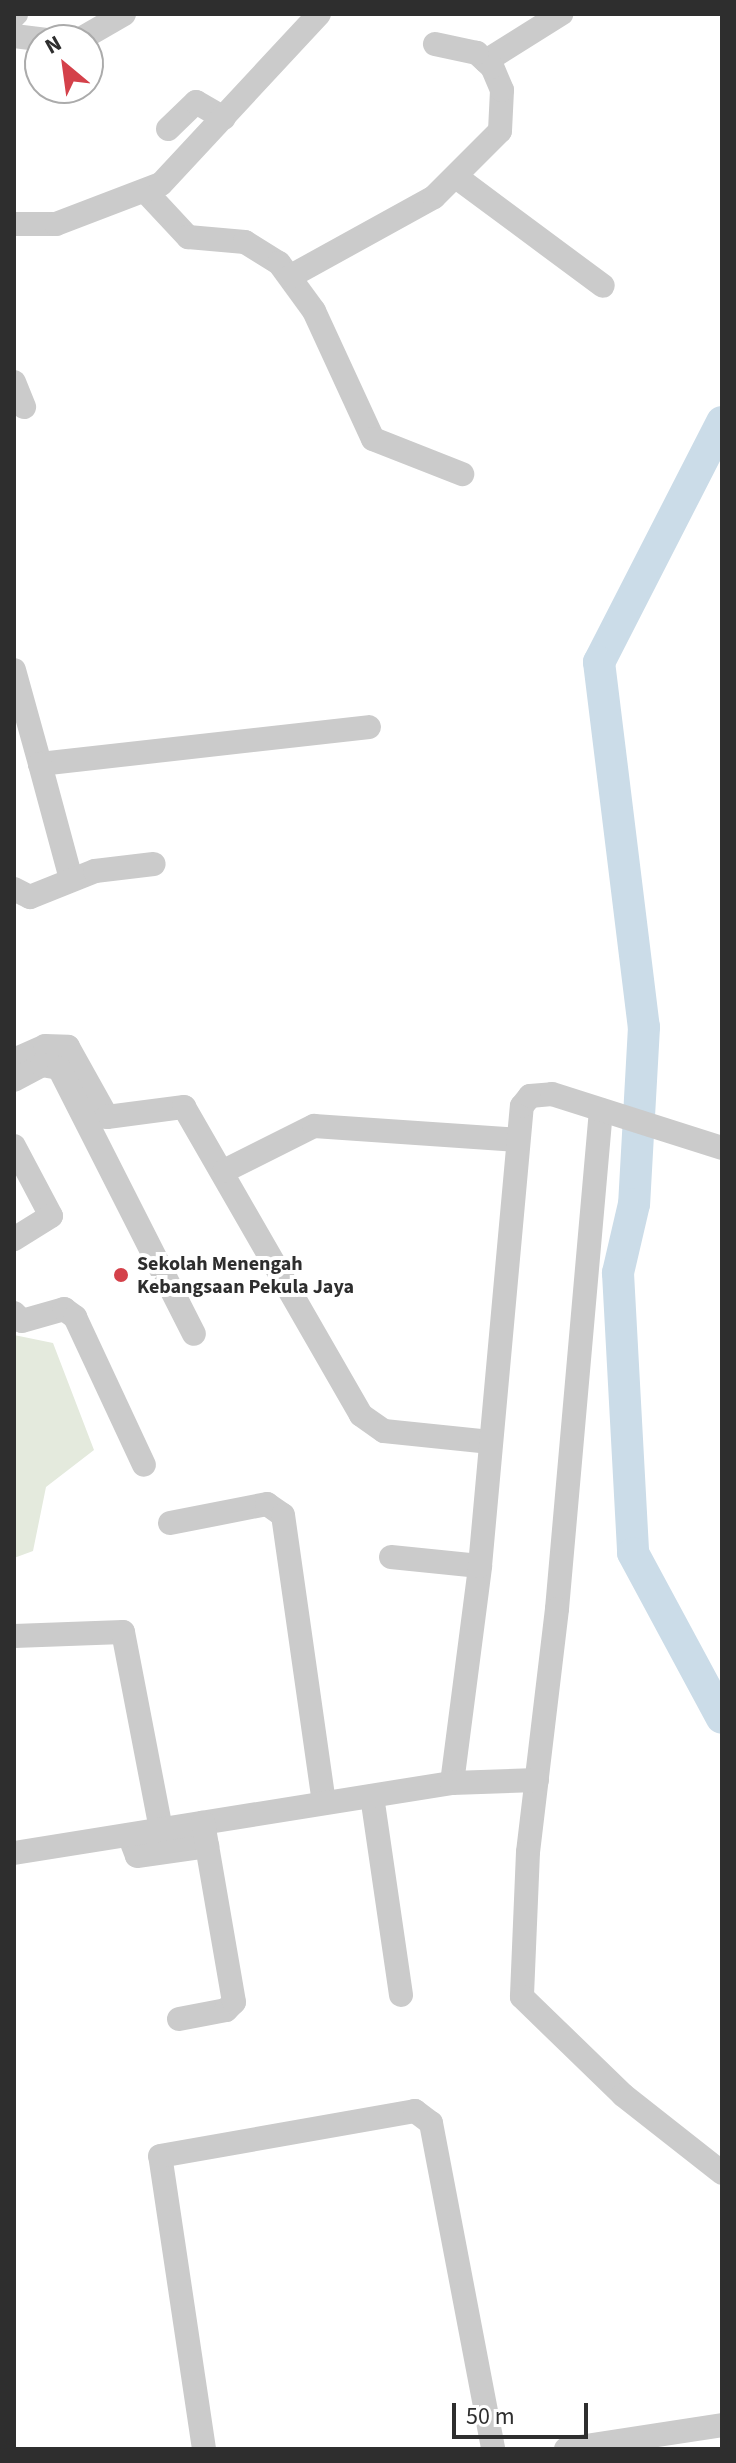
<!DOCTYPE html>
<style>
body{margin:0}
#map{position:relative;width:736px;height:2463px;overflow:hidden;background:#fff;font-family:"Source Sans 3",sans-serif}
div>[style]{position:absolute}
.green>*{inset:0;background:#e4eadd}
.river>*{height:32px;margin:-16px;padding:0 16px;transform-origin:16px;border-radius:16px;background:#cbdce8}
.minor>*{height:24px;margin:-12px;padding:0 12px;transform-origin:12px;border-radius:12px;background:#cbcbcb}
.dots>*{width:22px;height:22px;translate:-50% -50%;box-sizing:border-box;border:4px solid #fff;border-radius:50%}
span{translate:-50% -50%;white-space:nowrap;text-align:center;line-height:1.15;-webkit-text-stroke:8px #fff;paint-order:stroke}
.poi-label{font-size:20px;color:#2e2e2e;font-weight:700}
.left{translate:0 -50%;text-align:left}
.frame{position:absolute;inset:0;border:16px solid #2e2e2e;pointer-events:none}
.north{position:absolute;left:24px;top:24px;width:80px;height:80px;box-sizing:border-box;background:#fff;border:2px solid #ababab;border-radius:50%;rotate:331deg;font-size:22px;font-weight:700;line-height:32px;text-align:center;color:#2e2e2e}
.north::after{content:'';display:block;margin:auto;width:28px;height:36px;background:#d4414a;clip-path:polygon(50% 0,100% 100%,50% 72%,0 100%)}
.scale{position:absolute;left:452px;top:2403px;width:136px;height:36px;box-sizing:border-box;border:4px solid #2e2e2e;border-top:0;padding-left:10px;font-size:24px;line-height:28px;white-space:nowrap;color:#2e2e2e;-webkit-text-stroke:6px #fff;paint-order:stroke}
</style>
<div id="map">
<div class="green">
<i style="clip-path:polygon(14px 1335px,53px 1343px,94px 1450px,46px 1487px,33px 1551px,14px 1558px)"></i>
</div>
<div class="river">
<i style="left:722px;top:422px;width:270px;rotate:117.1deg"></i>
<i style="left:599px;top:662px;width:368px;rotate:83deg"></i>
<i style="left:644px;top:1027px;width:177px;rotate:93.2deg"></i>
<i style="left:634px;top:1204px;width:71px;rotate:103.1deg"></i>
<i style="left:618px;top:1273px;width:280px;rotate:86.9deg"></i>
<i style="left:633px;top:1553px;width:187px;rotate:61.7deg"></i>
</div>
<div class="minor">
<i style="left:14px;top:16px;width:3px;rotate:-45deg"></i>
<i style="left:14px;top:36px;width:31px;rotate:7deg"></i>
<i style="left:79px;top:40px;width:52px;rotate:-30deg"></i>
<i style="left:486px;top:61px;width:89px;rotate:-32.1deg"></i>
<i style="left:168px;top:129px;width:39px;rotate:-44deg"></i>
<i style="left:196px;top:102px;width:32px;rotate:30deg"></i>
<i style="left:459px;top:179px;width:179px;rotate:36.6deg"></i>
<i style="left:146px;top:192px;width:62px;rotate:47deg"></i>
<i style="left:188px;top:237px;width:57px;rotate:5deg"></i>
<i style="left:245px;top:242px;width:40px;rotate:32deg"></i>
<i style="left:279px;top:263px;width:59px;rotate:53.9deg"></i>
<i style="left:314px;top:311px;width:141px;rotate:65.3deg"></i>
<i style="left:373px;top:439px;width:96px;rotate:21.5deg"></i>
<i style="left:14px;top:224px;width:42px"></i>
<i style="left:56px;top:224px;width:112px;rotate:-20.9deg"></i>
<i style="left:161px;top:184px;width:232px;rotate:-47.1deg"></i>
<i style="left:291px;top:276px;width:163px;rotate:-28.9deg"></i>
<i style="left:434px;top:197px;width:93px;rotate:-45deg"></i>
<i style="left:500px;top:131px;width:41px;rotate:-87.2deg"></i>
<i style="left:502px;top:90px;width:25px;rotate:-113deg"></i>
<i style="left:492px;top:67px;width:21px;rotate:-137deg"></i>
<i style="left:477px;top:53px;width:43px;rotate:-167.9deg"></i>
<i style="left:14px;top:382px;width:27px;rotate:68deg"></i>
<i style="left:14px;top:670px;width:98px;rotate:74.5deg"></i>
<i style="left:40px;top:764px;width:331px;rotate:-6.4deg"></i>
<i style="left:40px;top:764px;width:119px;rotate:74.9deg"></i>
<i style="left:14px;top:889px;width:18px;rotate:27deg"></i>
<i style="left:30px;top:897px;width:70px;rotate:-21.8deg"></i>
<i style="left:95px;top:871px;width:59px;rotate:-6.8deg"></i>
<i style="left:14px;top:1060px;width:34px;rotate:-24deg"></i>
<i style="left:45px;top:1046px;width:23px;rotate:2deg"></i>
<i style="left:68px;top:1047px;width:80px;rotate:60.9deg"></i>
<i style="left:107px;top:1117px;width:78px;rotate:-7.4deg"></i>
<i style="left:184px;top:1107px;width:355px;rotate:60.1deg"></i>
<i style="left:361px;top:1415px;width:28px;rotate:35deg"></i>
<i style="left:384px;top:1431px;width:107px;rotate:5.9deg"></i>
<i style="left:14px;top:1080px;width:32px;rotate:-28deg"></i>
<i style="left:42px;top:1065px;width:17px;rotate:10deg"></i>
<i style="left:59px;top:1068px;width:298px;rotate:63.1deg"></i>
<i style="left:601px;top:1110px;width:501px;rotate:95.04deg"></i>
<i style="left:557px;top:1609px;width:245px;rotate:96.8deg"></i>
<i style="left:528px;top:1852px;width:145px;rotate:92.4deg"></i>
<i style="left:522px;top:1997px;width:141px;rotate:44.1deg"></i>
<i style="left:623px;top:2095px;width:126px;rotate:38.2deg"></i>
<i style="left:14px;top:1146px;width:79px;rotate:62.1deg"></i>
<i style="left:51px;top:1216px;width:44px;rotate:148.1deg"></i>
<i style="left:224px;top:1171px;width:101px;rotate:-26.6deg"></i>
<i style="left:314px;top:1126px;width:203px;rotate:3.9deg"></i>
<i style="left:14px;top:1313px;width:11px;rotate:45deg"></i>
<i style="left:22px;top:1321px;width:44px;rotate:-15.9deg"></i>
<i style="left:64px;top:1309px;width:14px;rotate:36deg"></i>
<i style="left:75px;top:1317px;width:163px;rotate:65deg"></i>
<i style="left:170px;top:1523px;width:99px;rotate:-11.1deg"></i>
<i style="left:267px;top:1504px;width:19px;rotate:35deg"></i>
<i style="left:283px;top:1515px;width:291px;rotate:81.9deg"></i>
<i style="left:391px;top:1557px;width:89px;rotate:5.8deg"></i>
<i style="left:14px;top:1636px;width:109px;rotate:-2.1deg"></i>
<i style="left:123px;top:1632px;width:202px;rotate:79.1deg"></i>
<i style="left:452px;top:1783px;width:219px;rotate:-82.6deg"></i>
<i style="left:480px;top:1566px;width:462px;rotate:-84.8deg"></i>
<i style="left:522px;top:1106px;width:13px;rotate:-51deg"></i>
<i style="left:530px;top:1096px;width:22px;rotate:-5deg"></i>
<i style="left:552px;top:1094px;width:178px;rotate:17.6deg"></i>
<i style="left:372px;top:1796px;width:201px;rotate:81.7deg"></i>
<i style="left:129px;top:1835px;width:22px;rotate:69deg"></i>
<i style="left:137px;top:1856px;width:71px;rotate:-8.1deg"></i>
<i style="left:14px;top:1853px;width:444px;rotate:-9.1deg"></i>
<i style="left:452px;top:1783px;width:85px;rotate:-2deg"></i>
<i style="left:179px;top:2019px;width:48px;rotate:-10.8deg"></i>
<i style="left:226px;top:2010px;width:11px;rotate:-45deg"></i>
<i style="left:234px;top:2002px;width:182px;rotate:-99.8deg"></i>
<i style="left:204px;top:2449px;width:296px;rotate:-98.5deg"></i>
<i style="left:160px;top:2156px;width:259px;rotate:-10deg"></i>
<i style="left:415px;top:2111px;width:20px;rotate:37deg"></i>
<i style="left:431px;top:2123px;width:332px;rotate:79.2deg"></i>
<i style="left:566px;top:2449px;width:158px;rotate:-8.7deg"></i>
</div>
<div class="dots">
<i style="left:121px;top:1275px;background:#d4414a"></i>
</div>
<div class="poi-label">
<span class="left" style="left:137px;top:1276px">Sekolah Menengah<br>Kebangsaan Pekula Jaya</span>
</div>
<div class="frame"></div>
<div class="north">N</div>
<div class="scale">50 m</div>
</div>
